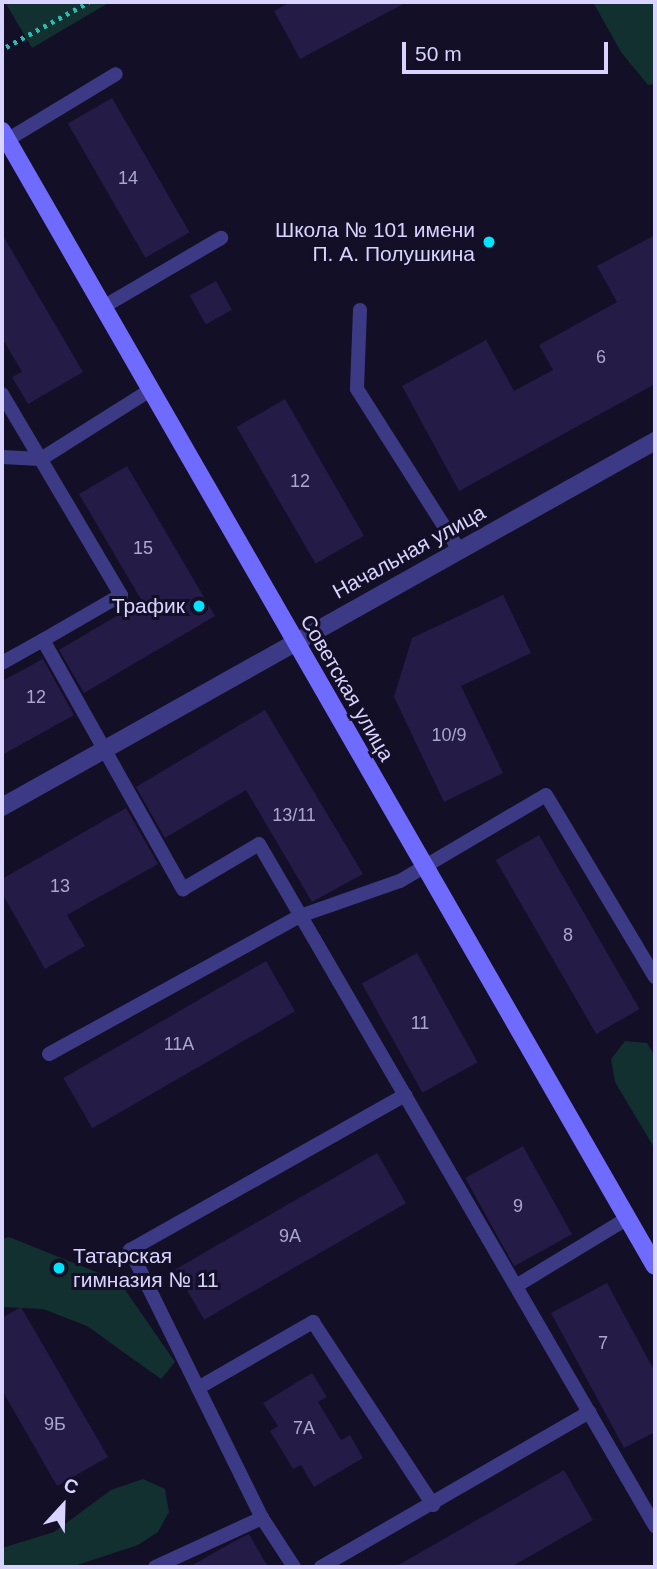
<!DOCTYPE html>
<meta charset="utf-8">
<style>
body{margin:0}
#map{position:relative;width:657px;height:1569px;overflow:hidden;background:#130f26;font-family:Arial,sans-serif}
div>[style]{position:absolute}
.green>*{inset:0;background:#12302f}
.building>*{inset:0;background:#241b47;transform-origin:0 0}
.path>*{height:4.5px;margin-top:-2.25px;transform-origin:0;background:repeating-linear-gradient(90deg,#2fb8b0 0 3.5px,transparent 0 8.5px)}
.lane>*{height:14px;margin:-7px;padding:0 7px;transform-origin:7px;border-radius:7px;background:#3d3a85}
.street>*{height:18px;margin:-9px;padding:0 9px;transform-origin:9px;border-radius:9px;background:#3d3a85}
.secondary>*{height:18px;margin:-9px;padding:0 9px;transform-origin:9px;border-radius:9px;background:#6f6bff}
.dots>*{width:19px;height:19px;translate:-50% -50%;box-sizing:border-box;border:4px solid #130f26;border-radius:50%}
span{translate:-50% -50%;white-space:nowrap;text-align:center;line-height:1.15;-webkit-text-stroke:6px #130f26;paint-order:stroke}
.number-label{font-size:18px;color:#aca6d1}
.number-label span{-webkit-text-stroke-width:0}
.poi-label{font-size:21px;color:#d9d4ff}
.right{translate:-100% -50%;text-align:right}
.left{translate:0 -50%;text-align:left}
.street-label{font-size:21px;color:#d9d4ff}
.frame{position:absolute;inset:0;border:4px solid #d9d4ff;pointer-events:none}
.north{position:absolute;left:28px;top:1471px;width:70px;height:70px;-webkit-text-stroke:5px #130f26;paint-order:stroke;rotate:22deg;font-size:19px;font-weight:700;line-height:28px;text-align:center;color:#d9d4ff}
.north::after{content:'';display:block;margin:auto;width:24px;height:32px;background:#d9d4ff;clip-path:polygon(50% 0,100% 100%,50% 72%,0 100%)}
.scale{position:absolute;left:402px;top:42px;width:206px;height:32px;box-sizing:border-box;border:4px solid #d9d4ff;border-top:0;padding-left:9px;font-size:21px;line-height:24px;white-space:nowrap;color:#d9d4ff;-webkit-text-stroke:5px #130f26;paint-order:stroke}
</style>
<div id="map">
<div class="green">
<i style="clip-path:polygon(5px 2px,110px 2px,32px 48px)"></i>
<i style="clip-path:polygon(593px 2px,655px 2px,655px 84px,648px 85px,621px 52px)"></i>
<i style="clip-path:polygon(625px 1041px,647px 1043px,655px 1056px,655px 1149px,615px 1082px,611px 1059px)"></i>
<i style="clip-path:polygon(9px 1237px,119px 1281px,175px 1362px,161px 1379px,87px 1326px,43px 1309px,2px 1307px,2px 1239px)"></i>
<i style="clip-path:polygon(143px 1479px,165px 1489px,169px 1512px,158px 1532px,138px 1545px,71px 1567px,2px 1567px,2px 1548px,54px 1532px,111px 1490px)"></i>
</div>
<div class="building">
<i style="clip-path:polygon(290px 2px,407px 2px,300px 59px,274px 11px)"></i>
<i style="left:112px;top:98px;width:155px;height:51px;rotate:60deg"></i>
<i style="clip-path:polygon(2px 234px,83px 372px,28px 404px,12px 377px,22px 372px,2px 338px)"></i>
<i style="clip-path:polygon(655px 235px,655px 384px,459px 491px,402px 386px,486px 340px,514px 391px,553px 370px,539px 345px,617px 302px,597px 266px)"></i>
<i style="left:216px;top:281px;width:33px;height:30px;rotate:61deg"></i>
<i style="left:285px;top:399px;width:158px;height:56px;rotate:60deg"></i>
<i style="clip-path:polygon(127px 466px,215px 616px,84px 693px,59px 650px,142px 601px,79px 494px)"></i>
<i style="clip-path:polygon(503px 595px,531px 653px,461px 686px,503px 773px,444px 802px,394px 697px,412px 638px)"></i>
<i style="clip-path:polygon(43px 659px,74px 715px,2px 755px,2px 681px)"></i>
<i style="clip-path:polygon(265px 710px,363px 874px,312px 902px,246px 790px,165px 838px,136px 787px)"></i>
<i style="clip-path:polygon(126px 808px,158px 864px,67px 915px,85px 946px,45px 969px,2px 893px,2px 879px)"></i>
<i style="left:539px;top:835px;width:201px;height:50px;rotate:60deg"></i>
<i style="left:417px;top:953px;width:125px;height:63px;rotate:61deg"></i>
<i style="left:266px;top:961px;width:58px;height:234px;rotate:60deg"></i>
<i style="left:523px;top:1146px;width:101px;height:66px;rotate:61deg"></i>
<i style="left:377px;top:1153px;width:58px;height:233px;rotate:60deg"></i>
<i style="clip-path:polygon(607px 1283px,655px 1372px,655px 1432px,624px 1448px,551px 1313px)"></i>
<i style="clip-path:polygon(21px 1307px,108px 1457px,57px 1486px,2px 1390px,2px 1318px)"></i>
<i style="clip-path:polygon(312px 1373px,327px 1397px,318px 1402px,341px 1440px,350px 1435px,363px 1458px,314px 1487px,301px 1465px,293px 1469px,270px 1431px,278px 1426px,263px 1403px)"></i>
<i style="clip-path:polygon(564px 1470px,593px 1520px,511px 1567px,395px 1567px)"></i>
<i style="clip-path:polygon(249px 1534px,268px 1567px,189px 1567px,233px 1542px)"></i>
</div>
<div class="path">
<i style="left:6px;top:47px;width:94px;rotate:-28.5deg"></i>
</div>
<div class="lane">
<i style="left:7px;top:140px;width:127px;rotate:-31.2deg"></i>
<i style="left:103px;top:307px;width:137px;rotate:-30.3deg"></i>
<i style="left:360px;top:310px;width:79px;rotate:92.2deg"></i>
<i style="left:357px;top:389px;width:191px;rotate:57.6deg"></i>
<i style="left:2px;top:394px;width:234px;rotate:59.4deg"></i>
<i style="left:121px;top:595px;width:90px;rotate:150deg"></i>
<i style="left:43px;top:640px;width:286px;rotate:60.7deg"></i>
<i style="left:183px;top:889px;width:88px;rotate:-30.6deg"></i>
<i style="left:259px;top:844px;width:789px;rotate:59.86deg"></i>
<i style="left:2px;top:457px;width:39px;rotate:3deg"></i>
<i style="left:41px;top:459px;width:129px;rotate:-32.3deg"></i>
<i style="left:2px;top:663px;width:47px;rotate:-29.3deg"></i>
<i style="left:49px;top:1054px;width:286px;rotate:-28.8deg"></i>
<i style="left:300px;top:916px;width:106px;rotate:-19.3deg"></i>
<i style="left:400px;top:881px;width:169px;rotate:-30.5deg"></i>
<i style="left:546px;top:795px;width:212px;rotate:59.1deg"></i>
<i style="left:516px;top:1286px;width:131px;rotate:-31.3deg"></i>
<i style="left:198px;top:1388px;width:133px;rotate:-29.9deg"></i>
<i style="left:313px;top:1322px;width:219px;rotate:56.7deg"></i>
<i style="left:155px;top:1567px;width:118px;rotate:-24.6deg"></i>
<i style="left:294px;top:1567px;width:59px;rotate:-123.1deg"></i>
<i style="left:262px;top:1518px;width:299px;rotate:-116.2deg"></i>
<i style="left:130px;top:1250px;width:316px;rotate:-29.4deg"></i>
<i style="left:321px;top:1567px;width:310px;rotate:-30deg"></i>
</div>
<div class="street">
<i style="left:2px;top:807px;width:749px;rotate:-29.27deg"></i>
</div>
<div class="secondary">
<i style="left:2px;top:131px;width:1309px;rotate:60.09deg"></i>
</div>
<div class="dots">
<i style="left:489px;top:242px;background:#00e5ff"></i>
<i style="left:199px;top:606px;background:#00e5ff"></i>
<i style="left:59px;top:1268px;background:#00e5ff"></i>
</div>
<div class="number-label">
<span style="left:128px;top:178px">14</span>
<span style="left:601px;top:357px">6</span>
<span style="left:300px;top:481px">12</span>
<span style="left:143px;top:548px">15</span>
<span style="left:36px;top:697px">12</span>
<span style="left:449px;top:735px">10/9</span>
<span style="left:294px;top:815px">13/11</span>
<span style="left:60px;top:886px">13</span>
<span style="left:568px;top:935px">8</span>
<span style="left:420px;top:1023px">11</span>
<span style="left:179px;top:1044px">11А</span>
<span style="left:518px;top:1206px">9</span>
<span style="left:290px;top:1236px">9А</span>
<span style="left:603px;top:1343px">7</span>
<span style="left:55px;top:1424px">9Б</span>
<span style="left:304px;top:1428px">7А</span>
</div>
<div class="poi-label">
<span class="right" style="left:475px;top:242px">Школа № 101 имени<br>П. А. Полушкина</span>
<span class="right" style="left:185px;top:606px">Трафик</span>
<span class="left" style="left:73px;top:1268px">Татарская<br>гимназия № 11</span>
</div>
<div class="street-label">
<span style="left:409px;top:552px;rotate:-29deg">Начальная улица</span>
<span style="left:347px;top:688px;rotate:60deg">Советская улица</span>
</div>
<div class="frame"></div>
<div class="north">С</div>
<div class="scale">50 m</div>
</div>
